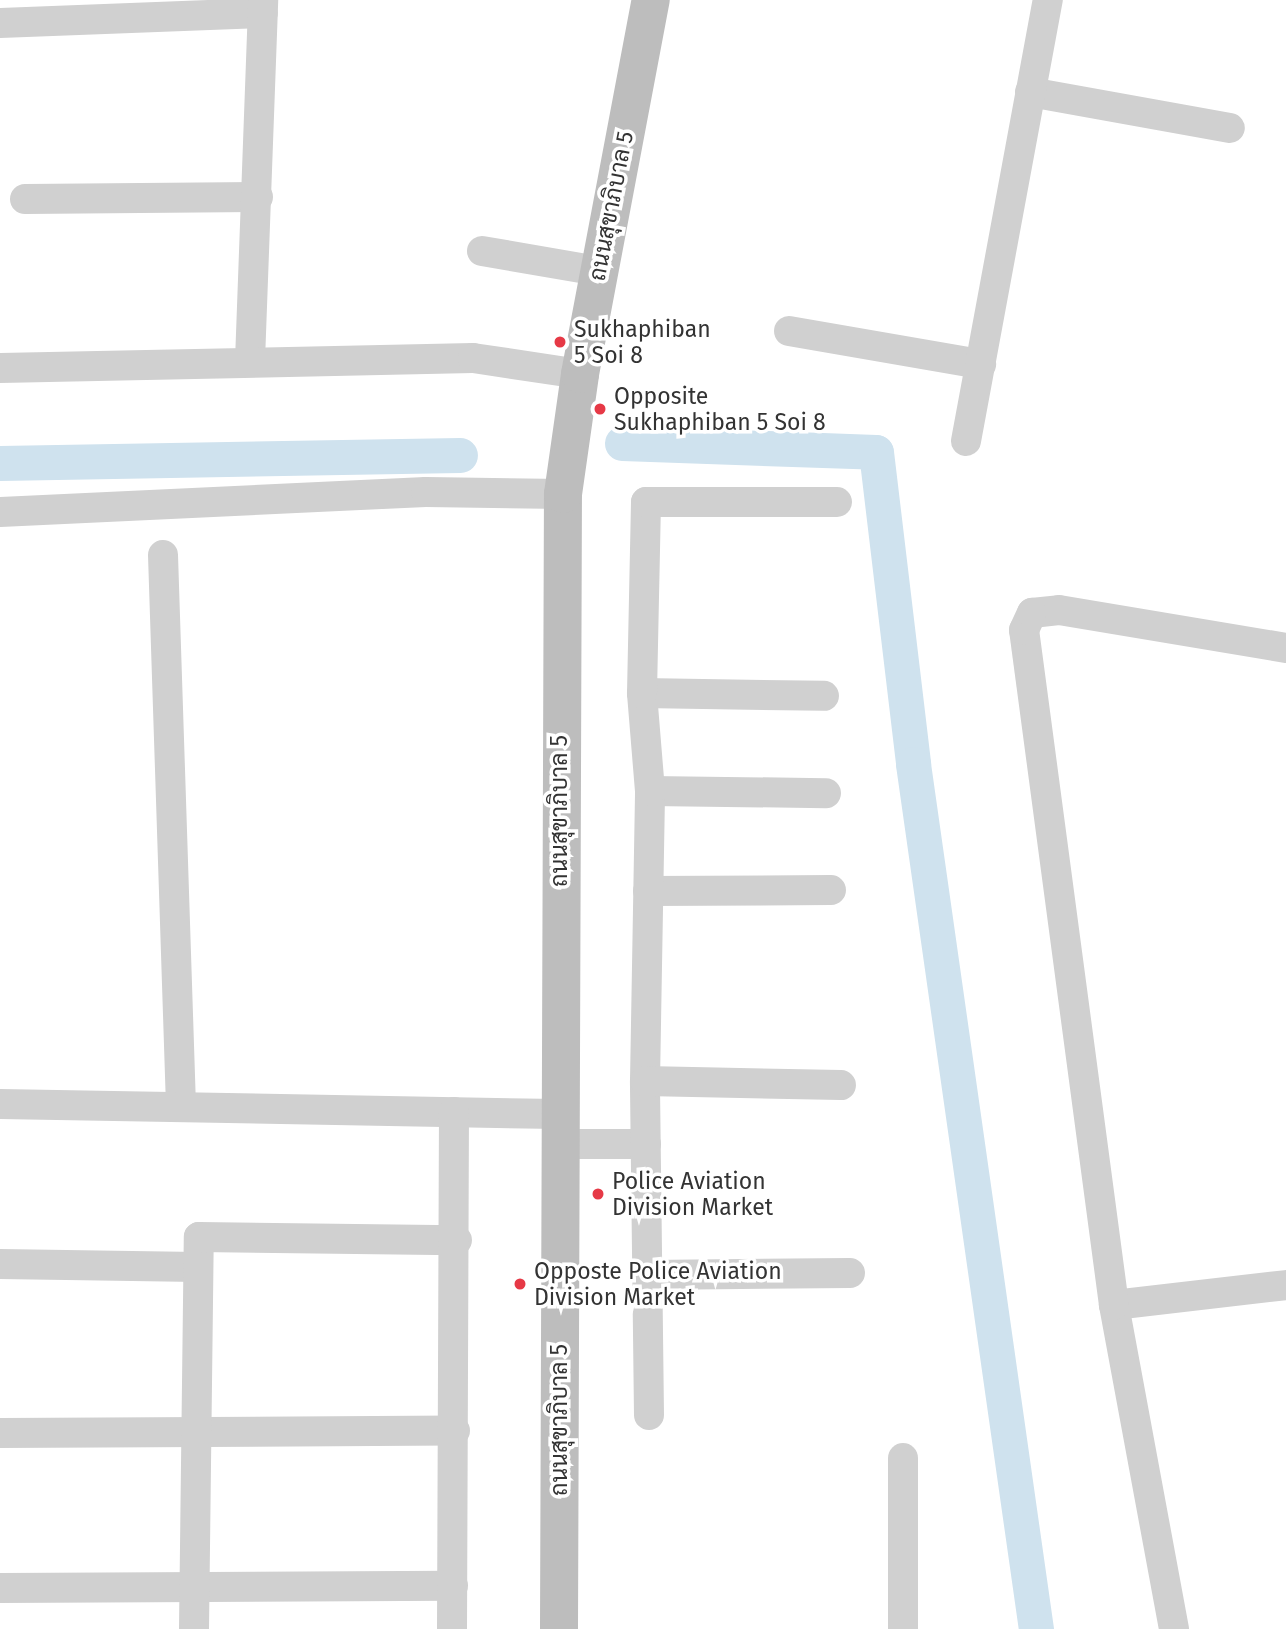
<!DOCTYPE html>
<meta charset="utf-8">
<style>
body{margin:0}
#map{position:relative;width:1286px;height:1629px;overflow:hidden;background:#fff;font-family:"Fira Sans",Sarabun,sans-serif}
div>[style]{position:absolute}
.canal>*{height:35px;margin:-17.5px;padding:0 17.5px;transform-origin:17.5px;border-radius:17.5px;background:#cfe2ee}
.street>*{height:30px;margin:-15px;padding:0 15px;transform-origin:15px;border-radius:15px;background:#d0d0d0}
.secondary>*{height:38px;margin:-19px;padding:0 19px;transform-origin:19px;border-radius:19px;background:#bdbdbd}
.dots>*{width:19px;height:19px;translate:-50% -50%;box-sizing:border-box;border:4px solid #fff;border-radius:50%}
span{translate:-50% -50%;white-space:nowrap;text-align:center;line-height:1.15;-webkit-text-stroke:7px #fff;paint-order:stroke}
.street-label{font-size:23px;color:#333}
.poi-label{font-size:23px;color:#333}
.left{translate:0 -50%;text-align:left}
</style>
<div id="map">
<div class="canal">
<i style="left:622px;top:443px;width:254px;rotate:2deg"></i>
<i style="left:876px;top:452px;width:314px;rotate:83.2deg"></i>
<i style="left:913px;top:764px;width:874px;rotate:81.91deg"></i>
<i style="left:0;top:463px;width:460px;rotate:-1deg"></i>
</div>
<div class="street">
<i style="left:0;top:23px;width:263px;rotate:-2.2deg"></i>
<i style="left:1030px;top:92px;width:203px;rotate:10.2deg"></i>
<i style="left:25px;top:199px;width:233px;rotate:-0.5deg"></i>
<i style="left:482px;top:251px;width:118px;rotate:9.8deg"></i>
<i style="left:789px;top:331px;width:195px;rotate:9.8deg"></i>
<i style="left:250px;top:361px;width:361px;rotate:-87.9deg"></i>
<i style="left:0;top:368px;width:473px;rotate:-1.2deg"></i>
<i style="left:473px;top:358px;width:108px;rotate:8.5deg"></i>
<i style="left:966px;top:441px;width:449px;rotate:-79.5deg"></i>
<i style="left:0;top:512px;width:426px;rotate:-2.7deg"></i>
<i style="left:426px;top:492px;width:137px;rotate:0.8deg"></i>
<i style="left:163px;top:555px;width:551px;rotate:88.13deg"></i>
<i style="left:642px;top:693px;width:182px;rotate:0.9deg"></i>
<i style="left:650px;top:791px;width:176px;rotate:0.7deg"></i>
<i style="left:648px;top:891px;width:183px;rotate:-0.3deg"></i>
<i style="left:645px;top:1081px;width:290px;rotate:-89deg"></i>
<i style="left:650px;top:791px;width:98px;rotate:-94.7deg"></i>
<i style="left:642px;top:693px;width:191px;rotate:-88.8deg"></i>
<i style="left:646px;top:502px;width:191px"></i>
<i style="left:0;top:1104px;width:558px;rotate:1.03deg"></i>
<i style="left:558px;top:1144px;width:88px"></i>
<i style="left:0;top:1264px;width:198px;rotate:0.9deg"></i>
<i style="left:648px;top:1275px;width:202px;rotate:-0.6deg"></i>
<i style="left:1114px;top:1305px;width:173px;rotate:-6.6deg"></i>
<i style="left:649px;top:1415px;width:334px;rotate:-90.7deg"></i>
<i style="left:645px;top:1081px;width:196px;rotate:1.2deg"></i>
<i style="left:0;top:1433px;width:455px;rotate:-0.3deg"></i>
<i style="left:903px;top:1458px;width:171px;rotate:90deg"></i>
<i style="left:0;top:1588px;width:453px;rotate:-0.3deg"></i>
<i style="left:194px;top:1629px;width:392px;rotate:-89.3deg"></i>
<i style="left:199px;top:1237px;width:258px;rotate:0.7deg"></i>
<i style="left:452px;top:1629px;width:517px;rotate:-89.78deg"></i>
<i style="left:1174px;top:1629px;width:330px;rotate:-100.5deg"></i>
<i style="left:1114px;top:1305px;width:681px;rotate:-97.59deg"></i>
<i style="left:1024px;top:630px;width:19px;rotate:-65deg"></i>
<i style="left:1032px;top:613px;width:27px;rotate:-6deg"></i>
<i style="left:1059px;top:610px;width:230px;rotate:9.5deg"></i>
</div>
<div class="secondary">
<i style="left:559px;top:1629px;width:1135px;rotate:-89.8deg"></i>
<i style="left:563px;top:494px;width:121px;rotate:-81.9deg"></i>
<i style="left:580px;top:374px;width:381px;rotate:-79.3deg"></i>
</div>
<div class="dots">
<i style="left:560px;top:342px;background:#e63946"></i>
<i style="left:600px;top:409px;background:#e63946"></i>
<i style="left:598px;top:1194px;background:#e63946"></i>
<i style="left:520px;top:1284px;background:#e63946"></i>
</div>
<div class="street-label">
<span style="left:611px;top:206px;rotate:-79deg">ถนนสุขาภิบาล 5</span>
<span style="left:559px;top:811px;rotate:-90deg">ถนนสุขาภิบาล 5</span>
<span style="left:559px;top:1420px;rotate:-90deg">ถนนสุขาภิบาล 5</span>
</div>
<div class="poi-label">
<span class="left" style="left:574px;top:342px">Sukhaphiban<br>5 Soi 8</span>
<span class="left" style="left:614px;top:409px">Opposite<br>Sukhaphiban 5 Soi 8</span>
<span class="left" style="left:612px;top:1194px">Police Aviation<br>Division Market</span>
<span class="left" style="left:534px;top:1284px">Opposte Police Aviation<br>Division Market</span>
</div>
</div>
